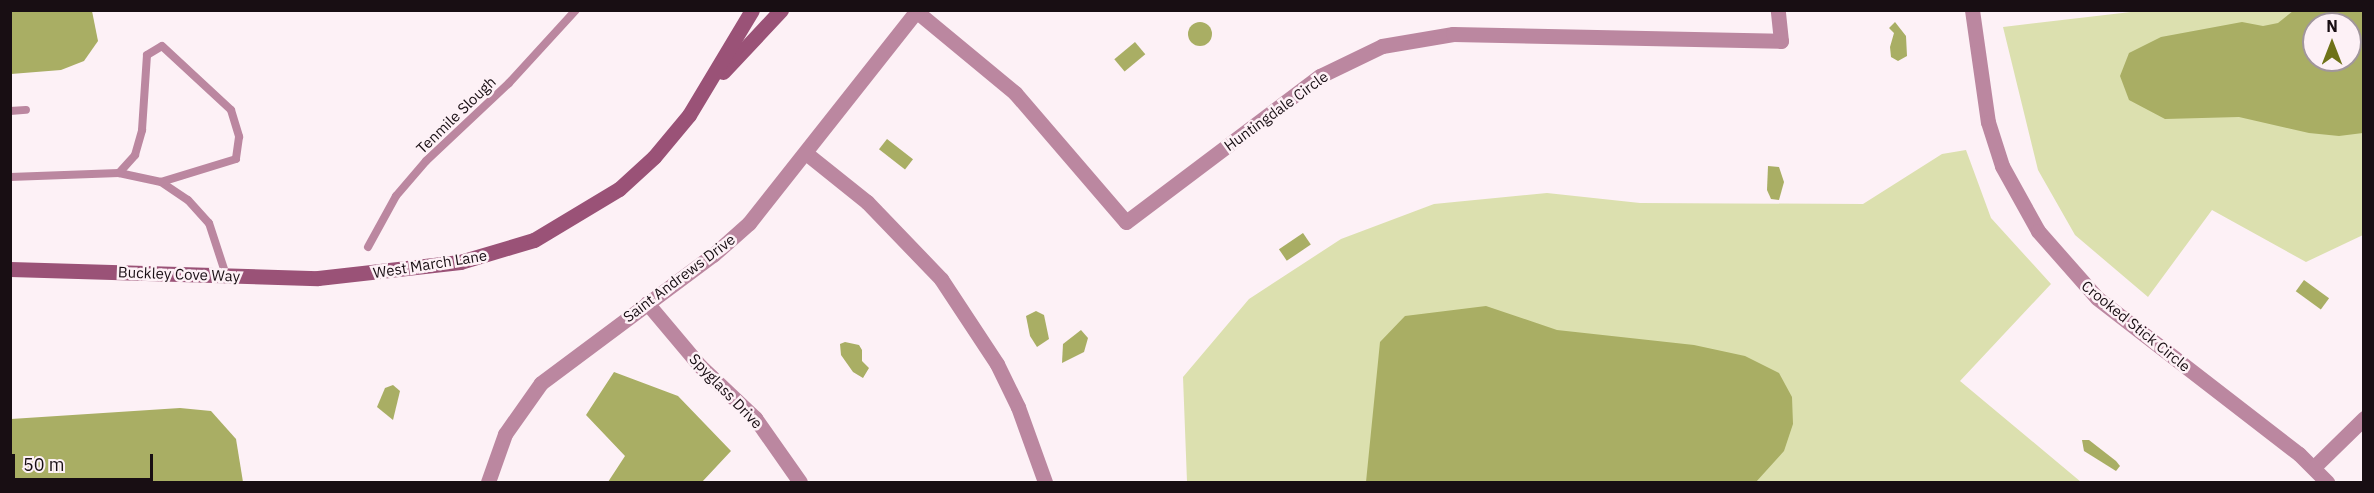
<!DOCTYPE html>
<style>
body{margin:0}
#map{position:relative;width:2374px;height:493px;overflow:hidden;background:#fdf1f6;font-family:"IBM Plex Sans",sans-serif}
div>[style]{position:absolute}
.green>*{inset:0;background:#dce0af}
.water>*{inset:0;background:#a9ae64;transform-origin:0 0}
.round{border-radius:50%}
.lane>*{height:8px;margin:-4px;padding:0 4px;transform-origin:4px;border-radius:4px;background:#bb87a0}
.street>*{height:15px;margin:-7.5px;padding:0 7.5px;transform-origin:7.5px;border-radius:7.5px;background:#bb87a0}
.secondary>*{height:15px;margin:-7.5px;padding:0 7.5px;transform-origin:7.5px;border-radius:7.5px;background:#9a5277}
span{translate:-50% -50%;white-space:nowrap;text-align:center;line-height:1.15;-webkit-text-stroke:5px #fdf1f6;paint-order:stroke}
.street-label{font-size:15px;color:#180e13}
.frame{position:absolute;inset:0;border:12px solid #180e13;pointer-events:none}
.north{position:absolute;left:2302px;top:12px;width:60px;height:60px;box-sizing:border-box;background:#fdf1f6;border:2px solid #a1969b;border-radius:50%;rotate:0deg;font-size:16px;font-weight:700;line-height:24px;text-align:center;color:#180e13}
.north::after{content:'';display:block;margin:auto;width:21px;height:27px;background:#6e7218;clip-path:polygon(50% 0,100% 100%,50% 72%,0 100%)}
.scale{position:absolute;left:12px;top:454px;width:141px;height:27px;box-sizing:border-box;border:3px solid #180e13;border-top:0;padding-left:8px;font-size:18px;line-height:21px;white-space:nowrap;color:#180e13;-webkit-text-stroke:4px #fdf1f6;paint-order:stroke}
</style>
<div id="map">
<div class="green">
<i style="clip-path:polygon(evenodd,2148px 10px,2363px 11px,2363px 235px,2306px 262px,2212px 210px,2148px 297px,2075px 235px,2038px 170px,2003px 27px,2148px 10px,2314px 24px,2350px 24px,2350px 60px,2314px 60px,2314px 24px)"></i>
<i style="clip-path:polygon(1966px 150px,1991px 218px,2051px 284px,1960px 381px,2081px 482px,1187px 482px,1183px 377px,1249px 299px,1341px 239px,1434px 204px,1547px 193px,1640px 203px,1863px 204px,1942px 154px)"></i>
</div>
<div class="water">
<i style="clip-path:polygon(11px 10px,92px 11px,98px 41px,84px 61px,61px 70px,11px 74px)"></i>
<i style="clip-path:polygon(evenodd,2293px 11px,2363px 11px,2363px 133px,2339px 136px,2309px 133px,2239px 117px,2165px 119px,2129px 100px,2120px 76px,2129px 53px,2161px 37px,2242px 22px,2263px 26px,2278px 23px,2293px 11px,2314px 24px,2350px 24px,2350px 60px,2314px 60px,2314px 24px)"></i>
<i style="clip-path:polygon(1895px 22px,1906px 36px,1907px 56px,1898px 61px,1891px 57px,1890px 47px,1894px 33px,1889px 28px)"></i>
<i class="round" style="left:1188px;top:22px;width:24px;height:24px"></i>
<i style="left:1135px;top:42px;width:16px;height:27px;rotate:50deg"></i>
<i style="left:887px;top:139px;width:33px;height:13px;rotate:38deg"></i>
<i style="clip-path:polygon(1768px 166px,1779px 167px,1784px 182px,1779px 200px,1771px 199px,1767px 190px)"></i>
<i style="left:1303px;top:233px;width:14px;height:29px;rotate:56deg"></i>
<i style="left:2304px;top:280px;width:31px;height:14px;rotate:36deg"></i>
<i style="clip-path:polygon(1486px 306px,1557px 330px,1694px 345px,1745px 356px,1779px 373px,1792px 397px,1793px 424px,1784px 451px,1756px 482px,1366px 482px,1380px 342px,1405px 316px)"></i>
<i style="clip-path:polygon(1036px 311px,1044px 315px,1049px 339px,1037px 347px,1030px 336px,1026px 316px)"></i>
<i style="clip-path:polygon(1081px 330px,1088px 338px,1084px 352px,1062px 363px,1063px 344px)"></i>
<i style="clip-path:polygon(845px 342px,859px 345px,862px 350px,862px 361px,869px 368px,863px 378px,853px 372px,841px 355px,840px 344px)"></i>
<i style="clip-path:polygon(614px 372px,678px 396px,731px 451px,702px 482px,608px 482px,625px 456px,586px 415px)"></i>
<i style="clip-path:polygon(393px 385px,400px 391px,393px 420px,377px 407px,385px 388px)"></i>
<i style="clip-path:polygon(180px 408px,211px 411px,236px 439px,243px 482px,11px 482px,11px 419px)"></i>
<i style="clip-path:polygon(2082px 440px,2089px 440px,2116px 461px,2120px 466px,2116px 471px,2084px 451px)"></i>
</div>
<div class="lane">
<i style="left:10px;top:111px;width:16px;rotate:-4deg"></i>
<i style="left:119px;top:173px;width:43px;rotate:12.1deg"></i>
<i style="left:161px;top:182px;width:32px;rotate:34deg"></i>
<i style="left:188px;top:200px;width:31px;rotate:48deg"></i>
<i style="left:209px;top:223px;width:55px;rotate:71.9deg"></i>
<i style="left:10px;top:177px;width:109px;rotate:-2.1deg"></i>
<i style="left:119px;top:173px;width:24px;rotate:-48deg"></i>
<i style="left:135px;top:155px;width:26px;rotate:-74deg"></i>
<i style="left:142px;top:130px;width:75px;rotate:-86.2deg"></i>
<i style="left:147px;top:55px;width:17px;rotate:-31deg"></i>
<i style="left:162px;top:46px;width:94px;rotate:42.8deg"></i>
<i style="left:231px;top:110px;width:28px;rotate:73deg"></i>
<i style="left:239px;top:137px;width:22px;rotate:98deg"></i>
<i style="left:236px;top:159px;width:78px;rotate:163deg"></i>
<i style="left:368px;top:247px;width:58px;rotate:-61.2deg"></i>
<i style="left:396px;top:196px;width:46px;rotate:-49.4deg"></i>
<i style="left:426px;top:161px;width:114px;rotate:-43.2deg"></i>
<i style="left:509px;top:83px;width:99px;rotate:-47.5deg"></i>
</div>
<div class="street">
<i style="left:1972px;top:10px;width:113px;rotate:81.9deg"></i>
<i style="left:1988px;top:122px;width:46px;rotate:72.3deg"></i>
<i style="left:2002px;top:166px;width:74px;rotate:61deg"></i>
<i style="left:2038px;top:231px;width:89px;rotate:48.6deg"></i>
<i style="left:2097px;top:298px;width:255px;rotate:37.7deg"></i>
<i style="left:2299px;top:454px;width:40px;rotate:45deg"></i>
<i style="left:916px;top:11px;width:129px;rotate:39.6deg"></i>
<i style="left:1015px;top:93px;width:170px;rotate:49.3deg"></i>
<i style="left:1126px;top:222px;width:243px;rotate:-37deg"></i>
<i style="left:1320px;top:76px;width:69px;rotate:-25.8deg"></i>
<i style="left:1382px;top:46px;width:72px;rotate:-9.6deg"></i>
<i style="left:1453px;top:34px;width:328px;rotate:1.2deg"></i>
<i style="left:1781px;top:41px;width:31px;rotate:-96deg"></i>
<i style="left:807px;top:154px;width:77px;rotate:38.7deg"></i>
<i style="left:867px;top:202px;width:107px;rotate:46.1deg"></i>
<i style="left:941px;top:279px;width:102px;rotate:56.6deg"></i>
<i style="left:997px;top:364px;width:48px;rotate:64deg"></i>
<i style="left:1018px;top:407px;width:80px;rotate:70.2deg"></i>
<i style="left:647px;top:303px;width:82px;rotate:49.9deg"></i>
<i style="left:700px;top:366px;width:76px;rotate:43.4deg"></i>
<i style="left:755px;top:418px;width:78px;rotate:54.9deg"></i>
<i style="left:2314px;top:467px;width:70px;rotate:-44.4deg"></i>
<i style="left:488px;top:482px;width:51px;rotate:-70.5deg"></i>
<i style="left:505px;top:434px;width:62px;rotate:-54.8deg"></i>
<i style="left:541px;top:383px;width:214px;rotate:-36.7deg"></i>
<i style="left:713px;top:255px;width:48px;rotate:-41.6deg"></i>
<i style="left:749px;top:223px;width:271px;rotate:-51.7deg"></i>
</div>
<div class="secondary">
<i style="left:723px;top:72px;width:85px;rotate:-46.9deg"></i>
<i style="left:10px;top:269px;width:308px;rotate:1.7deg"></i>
<i style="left:318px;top:278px;width:143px;rotate:-6.4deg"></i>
<i style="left:460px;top:262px;width:77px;rotate:-16.6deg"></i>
<i style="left:534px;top:240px;width:99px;rotate:-31deg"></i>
<i style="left:619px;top:189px;width:47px;rotate:-42.4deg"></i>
<i style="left:654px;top:157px;width:55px;rotate:-50.2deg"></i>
<i style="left:689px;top:115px;width:122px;rotate:-59deg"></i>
</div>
<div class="street-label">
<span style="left:1276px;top:111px;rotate:-36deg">Huntingdale Circle</span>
<span style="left:456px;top:115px;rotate:-44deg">Tenmile Slough</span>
<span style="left:430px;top:264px;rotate:-9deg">West March Lane</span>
<span style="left:179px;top:274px;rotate:2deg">Buckley Cove Way</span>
<span style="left:679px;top:278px;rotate:-37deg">Saint Andrews Drive</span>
<span style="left:2136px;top:326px;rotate:39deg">Crooked Stick Circle</span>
<span style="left:726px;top:391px;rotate:46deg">Spyglass Drive</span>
</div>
<div class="frame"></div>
<div class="north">N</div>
<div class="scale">50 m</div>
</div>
